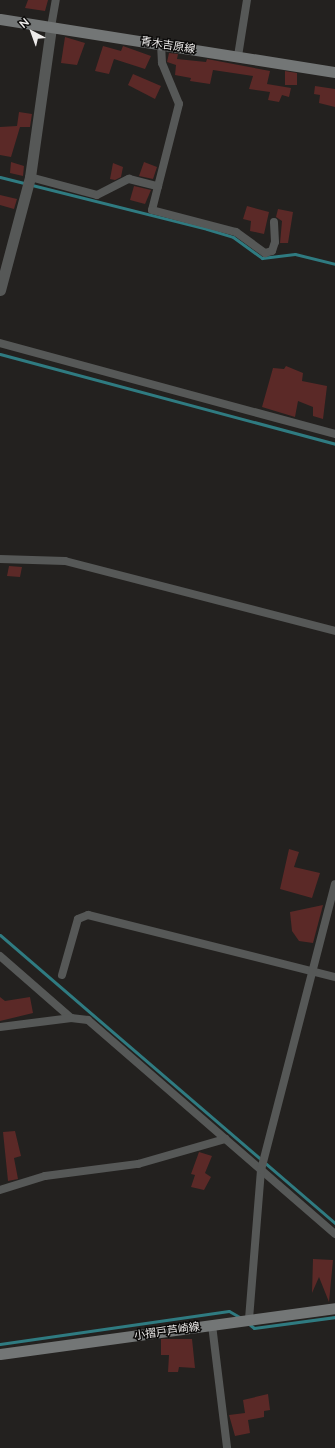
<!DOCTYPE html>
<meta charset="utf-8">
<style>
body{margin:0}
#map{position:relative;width:335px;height:1448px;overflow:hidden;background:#23211f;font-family:Lato,"Noto Sans JP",sans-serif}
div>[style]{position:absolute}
.stream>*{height:3px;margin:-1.5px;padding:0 1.5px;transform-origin:1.5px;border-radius:1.5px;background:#2f7b81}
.building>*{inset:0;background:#5b2927}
.minor>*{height:8px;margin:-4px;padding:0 4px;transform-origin:4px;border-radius:4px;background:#565857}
.tertiary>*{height:11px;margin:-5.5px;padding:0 5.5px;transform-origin:5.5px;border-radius:5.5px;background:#565857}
.secondary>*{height:11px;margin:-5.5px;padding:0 5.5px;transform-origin:5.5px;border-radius:5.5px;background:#737676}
span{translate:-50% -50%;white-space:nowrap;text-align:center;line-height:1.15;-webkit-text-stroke:3px #0c0b0a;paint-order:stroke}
.street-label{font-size:11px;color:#edebea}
.north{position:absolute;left:12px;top:12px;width:40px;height:40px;-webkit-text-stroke:3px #0c0b0a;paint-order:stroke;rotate:319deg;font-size:11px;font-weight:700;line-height:16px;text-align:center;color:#edebea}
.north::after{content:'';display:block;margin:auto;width:14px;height:18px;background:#edebea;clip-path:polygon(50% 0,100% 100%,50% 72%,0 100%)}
</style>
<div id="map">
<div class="stream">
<i style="left:0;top:177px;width:213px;rotate:14.1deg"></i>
<i style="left:207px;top:229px;width:27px;rotate:17deg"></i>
<i style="left:233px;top:237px;width:36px;rotate:36deg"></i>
<i style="left:262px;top:258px;width:33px;rotate:-7deg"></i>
<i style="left:295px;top:254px;width:41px;rotate:14deg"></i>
<i style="left:0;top:354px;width:347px;rotate:15deg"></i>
<i style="left:0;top:935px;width:442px;rotate:40.7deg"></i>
<i style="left:249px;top:1324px;width:6px;rotate:39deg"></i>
<i style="left:254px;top:1328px;width:82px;rotate:-7.7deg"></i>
<i style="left:0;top:1344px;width:231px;rotate:-8.2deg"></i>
<i style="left:229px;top:1311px;width:14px;rotate:30deg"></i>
</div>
<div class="building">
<i style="clip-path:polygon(28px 0,48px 0,45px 11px,25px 8px)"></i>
<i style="clip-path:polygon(65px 37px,85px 43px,77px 65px,61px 63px)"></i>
<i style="clip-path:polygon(103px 46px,121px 51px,123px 46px,151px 56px,145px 69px,114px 59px,109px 74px,95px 71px)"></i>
<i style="clip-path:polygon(169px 53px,178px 54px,177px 59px,206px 62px,207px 59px,270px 71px,267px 84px,291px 88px,289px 97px,282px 95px,279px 102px,268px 100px,270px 92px,249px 89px,253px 76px,213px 70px,210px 84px,190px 81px,191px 78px,175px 75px,176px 65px,167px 62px)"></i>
<i style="clip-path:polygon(285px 71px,297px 73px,297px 85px,285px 85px)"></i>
<i style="clip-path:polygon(133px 74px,161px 86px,155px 99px,128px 85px)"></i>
<i style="clip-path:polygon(315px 86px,335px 89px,335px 107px,319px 103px,320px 95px,314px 94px)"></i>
<i style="clip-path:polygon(19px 112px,32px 114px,30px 127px,20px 127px,11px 157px,0 155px,0 127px,17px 126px)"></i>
<i style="clip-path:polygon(11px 162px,24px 166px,23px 176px,10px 173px)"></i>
<i style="clip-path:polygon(144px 162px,157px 167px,153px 179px,139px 176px)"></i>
<i style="clip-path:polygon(113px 163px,123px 167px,121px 177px,115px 180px,110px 179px)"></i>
<i style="clip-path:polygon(134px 186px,151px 190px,145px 204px,130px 200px)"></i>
<i style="clip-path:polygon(0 195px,17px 199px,14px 209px,0 205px)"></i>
<i style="clip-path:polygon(247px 206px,269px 212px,264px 234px,250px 231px,251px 221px,243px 219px)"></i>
<i style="clip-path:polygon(278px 209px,293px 212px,288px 243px,280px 243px,282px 221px,276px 217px)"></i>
<i style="clip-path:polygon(286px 366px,303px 373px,302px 381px,327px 386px,323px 419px,313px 416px,313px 407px,298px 401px,295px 417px,262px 407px,273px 368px,284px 369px)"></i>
<i style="clip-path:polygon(9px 566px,22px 567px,20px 577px,7px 576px)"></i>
<i style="clip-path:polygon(289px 849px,299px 852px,294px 867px,320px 873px,312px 898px,280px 889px)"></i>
<i style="clip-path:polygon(323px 905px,313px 943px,299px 941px,292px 931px,290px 912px)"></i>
<i style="clip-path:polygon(0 997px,5px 1001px,30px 997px,33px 1013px,0 1021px)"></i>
<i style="clip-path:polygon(15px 1131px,21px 1156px,14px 1158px,18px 1179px,8px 1181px,3px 1132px)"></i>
<i style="clip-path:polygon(199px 1152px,212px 1156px,205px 1173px,211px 1177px,204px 1190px,191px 1187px,195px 1175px,191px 1174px)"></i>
<i style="clip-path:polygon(313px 1259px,333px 1260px,329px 1302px,319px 1277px,312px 1293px)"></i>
<i style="clip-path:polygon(161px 1339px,192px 1339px,195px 1368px,179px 1367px,178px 1372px,168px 1372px,169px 1355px,161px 1355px)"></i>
<i style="clip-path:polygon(268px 1394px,270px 1410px,264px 1411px,264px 1417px,248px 1420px,250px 1433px,235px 1436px,229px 1415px,245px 1413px,243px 1400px)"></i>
</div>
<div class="minor">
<i style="left:51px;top:27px;width:27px;rotate:-80deg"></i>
<i style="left:161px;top:44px;width:19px;rotate:87deg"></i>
<i style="left:162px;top:63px;width:44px;rotate:67.5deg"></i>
<i style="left:179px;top:104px;width:109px;rotate:104.3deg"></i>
<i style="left:152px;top:210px;width:87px;rotate:14.7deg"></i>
<i style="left:236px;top:232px;width:36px;rotate:36deg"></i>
<i style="left:265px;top:253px;width:7px;rotate:-16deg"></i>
<i style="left:272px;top:251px;width:9px;rotate:-72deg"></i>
<i style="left:275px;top:242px;width:20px;rotate:-93deg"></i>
<i style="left:238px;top:56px;width:57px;rotate:-80.9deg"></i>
<i style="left:30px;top:177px;width:69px;rotate:15deg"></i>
<i style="left:97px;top:195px;width:36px;rotate:-27deg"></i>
<i style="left:129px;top:179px;width:30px;rotate:14deg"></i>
<i style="left:0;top:343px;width:347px;rotate:15.2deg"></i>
<i style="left:0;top:559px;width:65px;rotate:1.8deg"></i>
<i style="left:65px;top:561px;width:279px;rotate:14.5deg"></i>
<i style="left:0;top:956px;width:94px;rotate:41.1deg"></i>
<i style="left:71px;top:1018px;width:17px;rotate:7deg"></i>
<i style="left:88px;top:1020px;width:327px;rotate:40.9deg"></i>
<i style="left:62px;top:975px;width:58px;rotate:-74.1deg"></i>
<i style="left:78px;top:919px;width:11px;rotate:-22deg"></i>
<i style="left:88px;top:915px;width:255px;rotate:14.1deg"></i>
<i style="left:0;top:1027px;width:72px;rotate:-7.2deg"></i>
<i style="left:0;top:1190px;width:47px;rotate:-17.3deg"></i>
<i style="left:45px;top:1176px;width:94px;rotate:-7.4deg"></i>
<i style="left:138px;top:1164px;width:91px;rotate:-16deg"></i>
<i style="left:249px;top:1319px;width:149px;rotate:-85.4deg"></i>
<i style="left:261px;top:1170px;width:295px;rotate:-75.5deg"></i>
<i style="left:212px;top:1325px;width:124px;rotate:83deg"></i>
</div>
<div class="tertiary">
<i style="left:0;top:290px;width:117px;rotate:-75.1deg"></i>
<i style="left:30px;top:177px;width:151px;rotate:-82deg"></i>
</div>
<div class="secondary">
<i style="left:0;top:19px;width:339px;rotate:9deg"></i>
<i style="left:0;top:1354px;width:338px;rotate:-7.8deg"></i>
</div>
<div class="street-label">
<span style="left:168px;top:45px;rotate:9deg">青木吉原線</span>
<span style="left:167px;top:1331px;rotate:-8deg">小摺戸芦崎線</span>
</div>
<div class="north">N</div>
</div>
